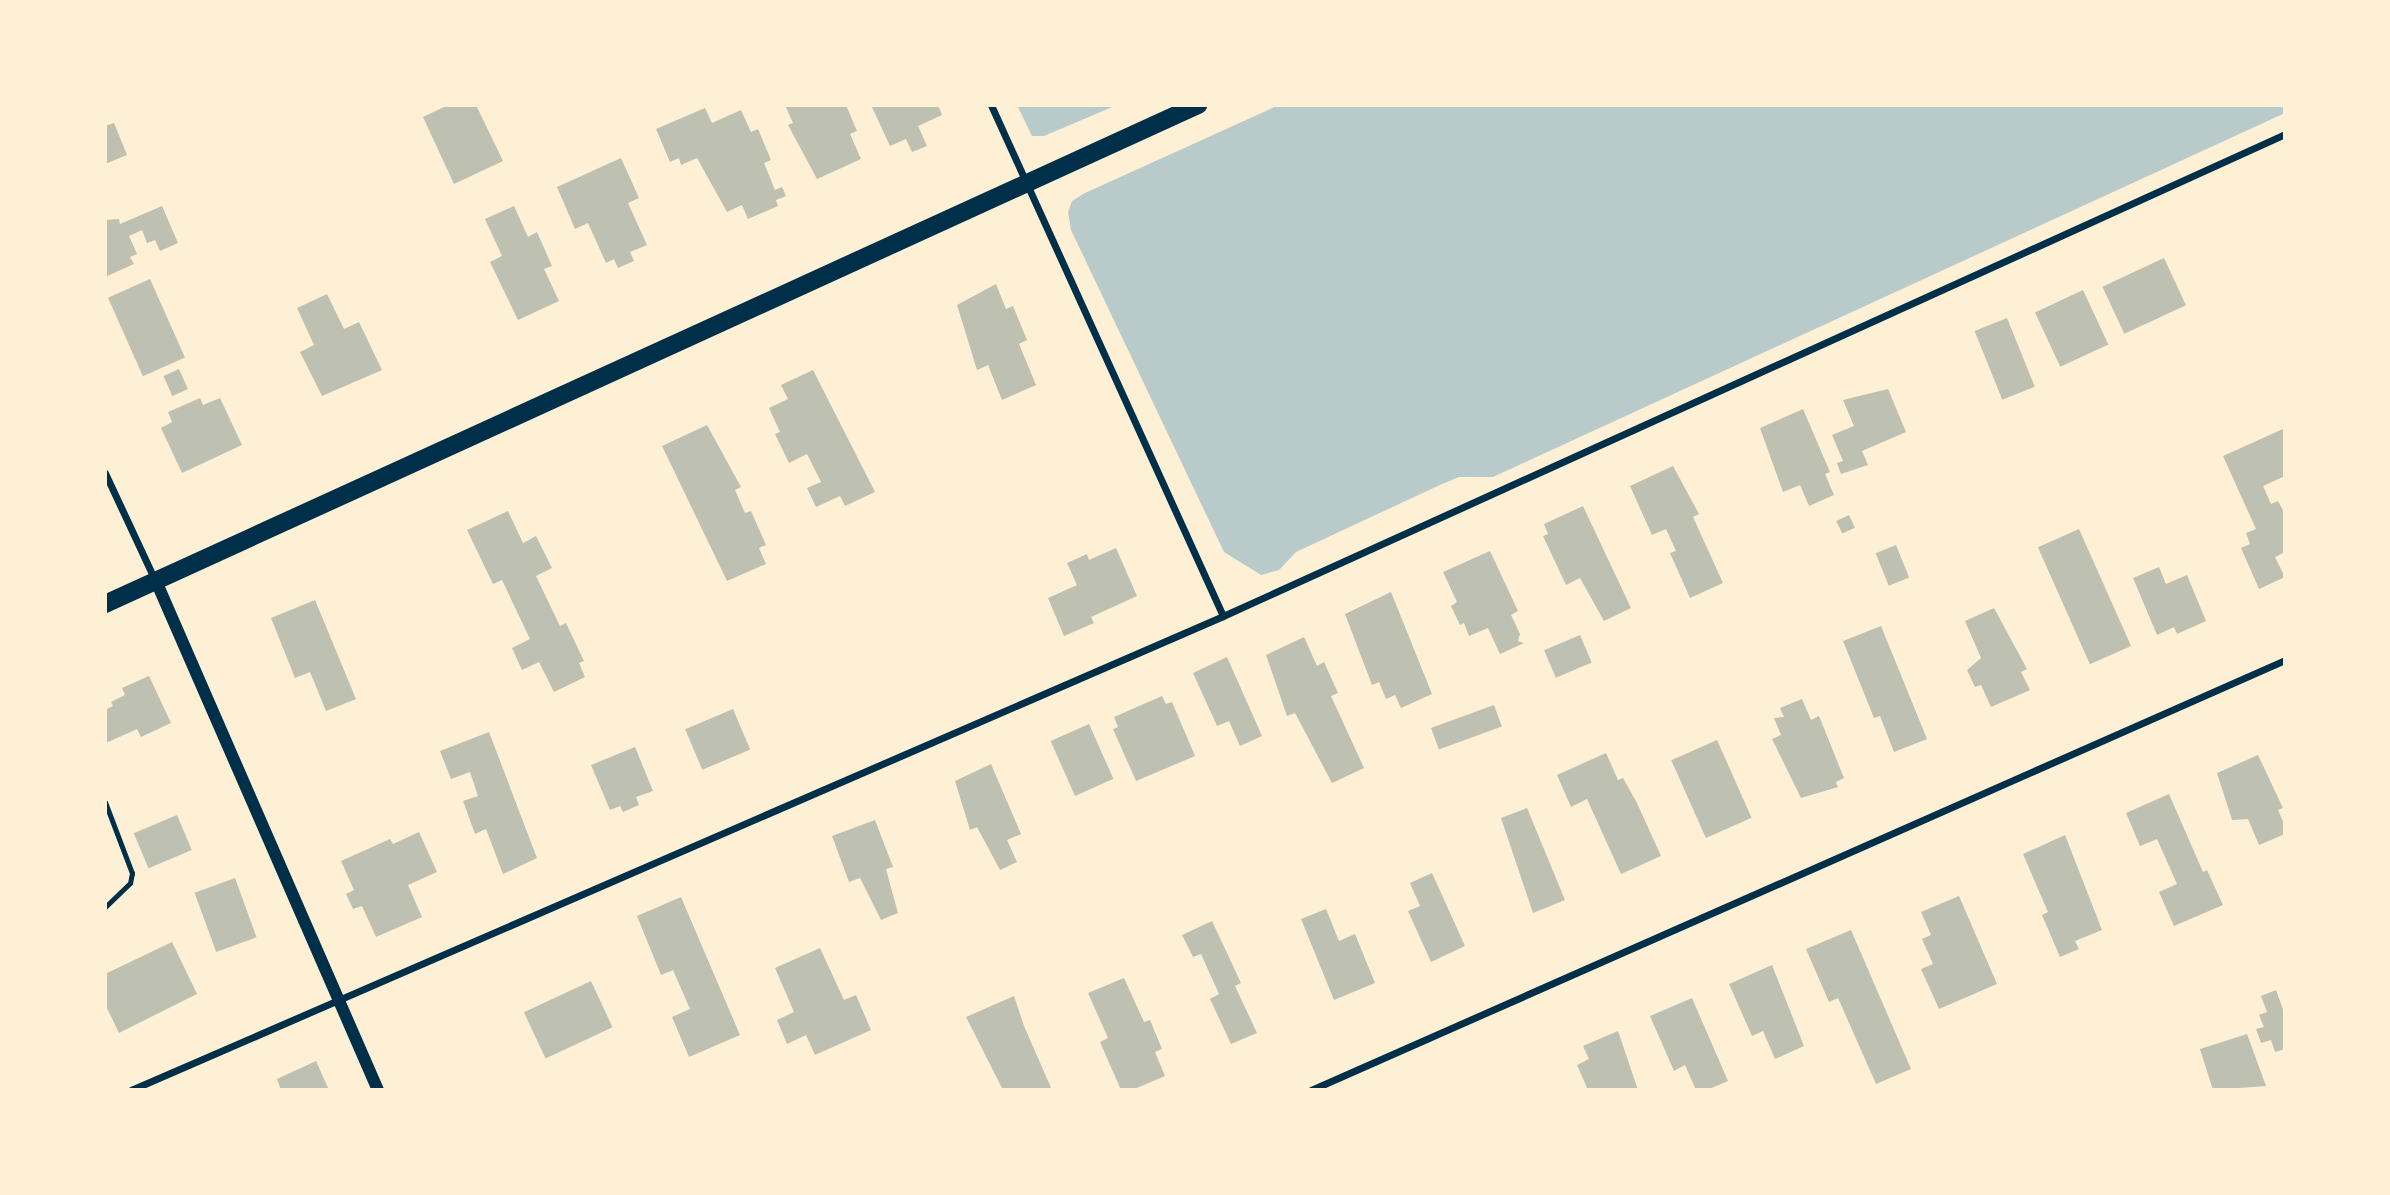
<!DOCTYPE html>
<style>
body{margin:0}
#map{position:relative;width:2390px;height:1195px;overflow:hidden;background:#fdf0d5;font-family:Cabin,sans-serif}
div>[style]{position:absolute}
.green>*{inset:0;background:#b9caca}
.building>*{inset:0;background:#bec0b2;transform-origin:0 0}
.service>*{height:5px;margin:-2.5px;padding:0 2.5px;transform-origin:2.5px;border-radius:2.5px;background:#003049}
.minor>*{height:7px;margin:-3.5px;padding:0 3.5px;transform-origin:3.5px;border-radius:3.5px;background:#003049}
.tertiary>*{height:12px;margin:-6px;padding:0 6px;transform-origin:6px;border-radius:6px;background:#003049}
.primary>*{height:18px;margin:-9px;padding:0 9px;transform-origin:9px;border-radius:9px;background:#003049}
span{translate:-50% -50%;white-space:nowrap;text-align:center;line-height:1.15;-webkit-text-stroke:5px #fdf0d5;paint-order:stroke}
.frame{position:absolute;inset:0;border:107px solid #fdf0d5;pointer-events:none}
</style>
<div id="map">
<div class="green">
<i style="clip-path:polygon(1017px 105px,1117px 105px,1044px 136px,1032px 136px)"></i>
<i style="clip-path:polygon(1279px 105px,2285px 105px,2285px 113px,1493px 477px,1459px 477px,1442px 484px,1296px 552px,1279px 570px,1261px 575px,1224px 552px,1071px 230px,1068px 212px,1072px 201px,1085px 193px)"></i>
</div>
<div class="building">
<i style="clip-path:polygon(448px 105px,476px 105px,503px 161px,454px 184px,423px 117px)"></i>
<i style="clip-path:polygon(785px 105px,846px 105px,857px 131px,850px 134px,861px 159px,817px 179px,788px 125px,793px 123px)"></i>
<i style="clip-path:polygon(871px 105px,938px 105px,942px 115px,918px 126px,927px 146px,912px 152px,906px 139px,890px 146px)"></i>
<i style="clip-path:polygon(705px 108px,712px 123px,741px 110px,751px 132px,758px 129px,771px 160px,764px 163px,775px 190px,782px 187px,786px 196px,776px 200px,778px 206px,748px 219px,742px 205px,727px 212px,697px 158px,681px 165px,679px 158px,670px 162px,656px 129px)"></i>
<i style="clip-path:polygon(114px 123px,127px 155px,105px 164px,105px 126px)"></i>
<i style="clip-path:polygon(621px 158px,639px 198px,628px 203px,647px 245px,630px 252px,634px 261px,618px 268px,614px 259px,606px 263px,588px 223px,575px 229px,557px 187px)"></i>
<i style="clip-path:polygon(162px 206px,178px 243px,160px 251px,155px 240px,147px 243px,142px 230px,129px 236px,137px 254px,130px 257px,134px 264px,105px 277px,105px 220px,119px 219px,120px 224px)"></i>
<i style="clip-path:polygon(514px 206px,528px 237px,537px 232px,552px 266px,544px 269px,559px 301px,518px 320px,490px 262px,502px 256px,485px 219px)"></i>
<i style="left:2164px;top:258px;width:52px;height:68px;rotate:65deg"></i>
<i style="left:150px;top:279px;width:86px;height:46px;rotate:66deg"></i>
<i style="clip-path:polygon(996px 284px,1006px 309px,1013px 306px,1027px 340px,1019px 344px,1036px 385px,1002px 400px,988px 365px,977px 370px,957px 305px)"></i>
<i style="left:2083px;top:290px;width:60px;height:53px;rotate:65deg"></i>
<i style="clip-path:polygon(327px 294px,344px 329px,359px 322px,382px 370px,322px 396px,300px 352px,314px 345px,297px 308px)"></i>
<i style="left:2007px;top:318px;width:74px;height:35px;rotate:68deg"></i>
<i style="left:179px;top:369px;width:22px;height:17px;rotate:66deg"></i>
<i style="clip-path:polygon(813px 370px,875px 492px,845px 506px,840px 496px,816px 507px,807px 488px,821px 482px,807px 454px,789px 463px,775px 434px,780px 432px,769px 408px,788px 399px,781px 385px)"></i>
<i style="clip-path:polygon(1888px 389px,1906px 432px,1862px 451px,1868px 465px,1841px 474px,1837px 463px,1843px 461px,1832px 435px,1854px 426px,1843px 400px)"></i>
<i style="clip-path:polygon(200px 398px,203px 405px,220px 398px,242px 445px,182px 473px,161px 428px,172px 422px,168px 412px)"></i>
<i style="clip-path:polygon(1803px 409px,1830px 472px,1825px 474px,1834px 495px,1809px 506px,1800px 485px,1783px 492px,1760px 428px)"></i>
<i style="clip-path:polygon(707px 425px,741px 487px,735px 490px,745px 513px,751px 511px,766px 545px,759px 548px,766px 564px,727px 581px,662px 446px)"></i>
<i style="clip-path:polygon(2283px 429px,2285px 476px,2263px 486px,2271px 504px,2278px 501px,2285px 514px,2285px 552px,2275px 557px,2285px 577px,2259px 589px,2241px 548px,2250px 544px,2246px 533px,2256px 529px,2223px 456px)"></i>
<i style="clip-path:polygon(1673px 466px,1699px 514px,1693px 517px,1723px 583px,1690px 598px,1670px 553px,1676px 551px,1666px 529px,1652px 535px,1630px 486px)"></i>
<i style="clip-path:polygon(1583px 506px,1631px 608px,1604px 621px,1580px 578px,1566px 585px,1543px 536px,1548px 534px,1544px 524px)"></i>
<i style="clip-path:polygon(508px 511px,523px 543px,536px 536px,552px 568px,536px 576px,560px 626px,566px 623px,584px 661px,579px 663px,585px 677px,554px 692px,539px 662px,522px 670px,512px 648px,530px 639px,502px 580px,493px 584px,467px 530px)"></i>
<i style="left:1849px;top:515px;width:14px;height:14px;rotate:65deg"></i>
<i style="left:2079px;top:529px;width:128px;height:45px;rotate:66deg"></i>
<i style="left:1896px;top:545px;width:35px;height:22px;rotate:68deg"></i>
<i style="clip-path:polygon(1116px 548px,1137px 596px,1091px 617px,1094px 623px,1064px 636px,1048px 598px,1077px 585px,1067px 563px,1087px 554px,1089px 560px)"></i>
<i style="clip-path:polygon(1490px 551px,1518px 611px,1511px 615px,1520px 634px,1518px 641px,1524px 643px,1500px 654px,1488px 628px,1469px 636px,1464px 623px,1460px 625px,1451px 606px,1457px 602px,1443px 572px)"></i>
<i style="clip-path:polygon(2159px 567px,2166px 584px,2187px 575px,2206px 621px,2177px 634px,2174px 627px,2157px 635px,2133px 578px)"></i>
<i style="clip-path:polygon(1391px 592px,1432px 694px,1401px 708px,1395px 695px,1386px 699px,1379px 682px,1372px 685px,1345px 614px)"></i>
<i style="clip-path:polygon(315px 600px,356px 699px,326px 711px,310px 672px,295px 678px,271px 618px)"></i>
<i style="clip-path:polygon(1994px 608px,2027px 669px,2021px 672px,2030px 690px,1991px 707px,1981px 685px,1975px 687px,1967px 670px,1981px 658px,1965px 621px)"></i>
<i style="clip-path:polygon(1881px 626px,1927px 739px,1894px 752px,1880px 716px,1874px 718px,1843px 641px)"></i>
<i style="left:1580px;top:635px;width:30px;height:39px;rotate:67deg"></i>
<i style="clip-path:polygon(1304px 637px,1317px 666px,1324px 662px,1338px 693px,1331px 696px,1364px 768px,1332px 783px,1295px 713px,1287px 716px,1266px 655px)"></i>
<i style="clip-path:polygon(1227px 657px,1262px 736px,1240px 746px,1229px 721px,1217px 726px,1193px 673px)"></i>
<i style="clip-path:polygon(149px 676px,171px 723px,141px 737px,137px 729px,106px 743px,105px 710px,113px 706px,111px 702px,125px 695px,122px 688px)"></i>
<i style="clip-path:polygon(1162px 696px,1166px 704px,1172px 702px,1195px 756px,1136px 781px,1113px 729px,1118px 727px,1114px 717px)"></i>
<i style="clip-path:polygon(1802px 699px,1811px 720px,1819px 716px,1844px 778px,1836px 782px,1838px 787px,1801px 798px,1772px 739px,1781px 735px,1774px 718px,1784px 717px,1780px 708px)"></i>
<i style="left:1494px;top:705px;width:23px;height:67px;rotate:70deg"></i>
<i style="left:733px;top:709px;width:44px;height:52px;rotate:67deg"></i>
<i style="left:1089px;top:724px;width:60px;height:42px;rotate:66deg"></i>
<i style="clip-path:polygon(489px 732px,537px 858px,503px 874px,486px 829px,475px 834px,463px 801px,478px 796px,470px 772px,451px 779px,440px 751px)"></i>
<i style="left:1717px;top:740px;width:85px;height:50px;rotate:66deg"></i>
<i style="clip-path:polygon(635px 747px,653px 791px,636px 797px,639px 805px,623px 812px,620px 806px,610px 810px,591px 765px)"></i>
<i style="clip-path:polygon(1606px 753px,1618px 780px,1623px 778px,1637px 803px,1661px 856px,1621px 874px,1587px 799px,1571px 807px,1557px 775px)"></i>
<i style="clip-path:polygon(2258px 755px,2283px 808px,2278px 810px,2285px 826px,2285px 834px,2259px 845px,2248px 819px,2232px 820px,2217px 773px)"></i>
<i style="clip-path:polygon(991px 764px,1021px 834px,1007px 840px,1017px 862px,1000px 870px,977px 827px,970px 830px,955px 781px)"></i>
<i style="clip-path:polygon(2169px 794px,2203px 872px,2207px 870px,2223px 905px,2174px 926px,2159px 892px,2177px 884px,2157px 839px,2140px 846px,2126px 813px)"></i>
<i style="clip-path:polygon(1527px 808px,1565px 900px,1533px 913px,1501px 818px)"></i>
<i style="left:177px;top:815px;width:38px;height:47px;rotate:67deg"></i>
<i style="clip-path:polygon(875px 820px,893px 867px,886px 869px,898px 913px,881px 920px,860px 878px,849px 882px,832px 836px)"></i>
<i style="clip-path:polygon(419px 832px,437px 872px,408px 885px,422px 917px,376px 937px,362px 906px,353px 909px,346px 894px,354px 890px,341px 861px,390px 839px,393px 844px)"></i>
<i style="clip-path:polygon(2065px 835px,2102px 930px,2075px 941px,2079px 949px,2060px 957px,2042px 915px,2048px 912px,2023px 854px)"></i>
<i style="clip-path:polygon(1432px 873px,1465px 946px,1431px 962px,1408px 911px,1420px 906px,1410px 883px)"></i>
<i style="left:235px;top:878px;width:63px;height:43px;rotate:70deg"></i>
<i style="clip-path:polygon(1959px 896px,1997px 984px,1939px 1009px,1921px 969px,1933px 964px,1922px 939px,1931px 935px,1921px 912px)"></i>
<i style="clip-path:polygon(681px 897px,740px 1035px,689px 1057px,672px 1017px,690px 1009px,673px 970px,661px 975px,637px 916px)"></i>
<i style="clip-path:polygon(1326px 909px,1339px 941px,1355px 934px,1375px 983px,1334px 1000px,1301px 919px)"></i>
<i style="clip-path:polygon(1212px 921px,1241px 983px,1235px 986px,1257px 1033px,1231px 1044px,1210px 999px,1219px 994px,1201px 954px,1193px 957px,1182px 935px)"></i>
<i style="clip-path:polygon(1851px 930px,1911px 1069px,1876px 1084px,1838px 998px,1829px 1002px,1806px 949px)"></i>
<i style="clip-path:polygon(172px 942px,197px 994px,119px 1033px,105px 1004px,105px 974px)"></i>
<i style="clip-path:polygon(820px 948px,844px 1000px,856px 995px,871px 1030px,815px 1055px,806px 1035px,787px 1044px,777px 1020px,794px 1012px,775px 968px)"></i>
<i style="clip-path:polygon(1772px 965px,1804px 1046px,1775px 1059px,1763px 1031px,1752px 1036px,1729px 984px)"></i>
<i style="clip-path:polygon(1124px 978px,1144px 1022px,1150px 1020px,1162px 1049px,1155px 1052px,1165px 1076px,1132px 1090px,1121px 1090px,1100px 1042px,1108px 1038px,1088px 993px)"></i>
<i style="left:591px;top:981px;width:51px;height:74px;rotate:65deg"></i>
<i style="clip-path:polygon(2276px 990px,2285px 1015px,2285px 1049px,2275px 1052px,2271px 1040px,2261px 1043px,2256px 1029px,2264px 1027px,2259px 1015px,2267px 1012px,2261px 996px)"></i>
<i style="clip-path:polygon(1014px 996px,1024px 1026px,1052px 1090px,1003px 1090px,966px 1017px)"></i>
<i style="clip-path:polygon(1692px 998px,1728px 1081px,1707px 1090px,1696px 1090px,1685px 1065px,1674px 1071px,1650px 1016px)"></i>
<i style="clip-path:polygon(1618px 1031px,1638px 1090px,1588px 1090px,1577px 1065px,1589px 1059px,1583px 1046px)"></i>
<i style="clip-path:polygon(2247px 1034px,2266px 1086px,2213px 1090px,2200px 1049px)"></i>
<i style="clip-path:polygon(316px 1061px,329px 1090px,281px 1090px,277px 1079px)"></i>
</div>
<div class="service">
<i style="left:105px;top:802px;width:76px;rotate:69.2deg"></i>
<i style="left:132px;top:873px;width:10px;rotate:101deg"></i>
<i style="left:130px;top:883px;width:35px;rotate:136deg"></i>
</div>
<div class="minor">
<i style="left:991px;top:105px;width:561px;rotate:65.58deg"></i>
<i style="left:105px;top:473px;width:118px;rotate:65deg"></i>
<i style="left:131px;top:1090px;width:1190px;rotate:-23.46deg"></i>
<i style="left:1223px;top:616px;width:1166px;rotate:-24.41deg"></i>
<i style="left:1311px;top:1090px;width:1065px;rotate:-23.82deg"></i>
</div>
<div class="tertiary">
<i style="left:156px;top:581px;width:555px;rotate:66.44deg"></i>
</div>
<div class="primary">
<i style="left:105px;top:604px;width:1202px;rotate:-24.54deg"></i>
</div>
<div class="frame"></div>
</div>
